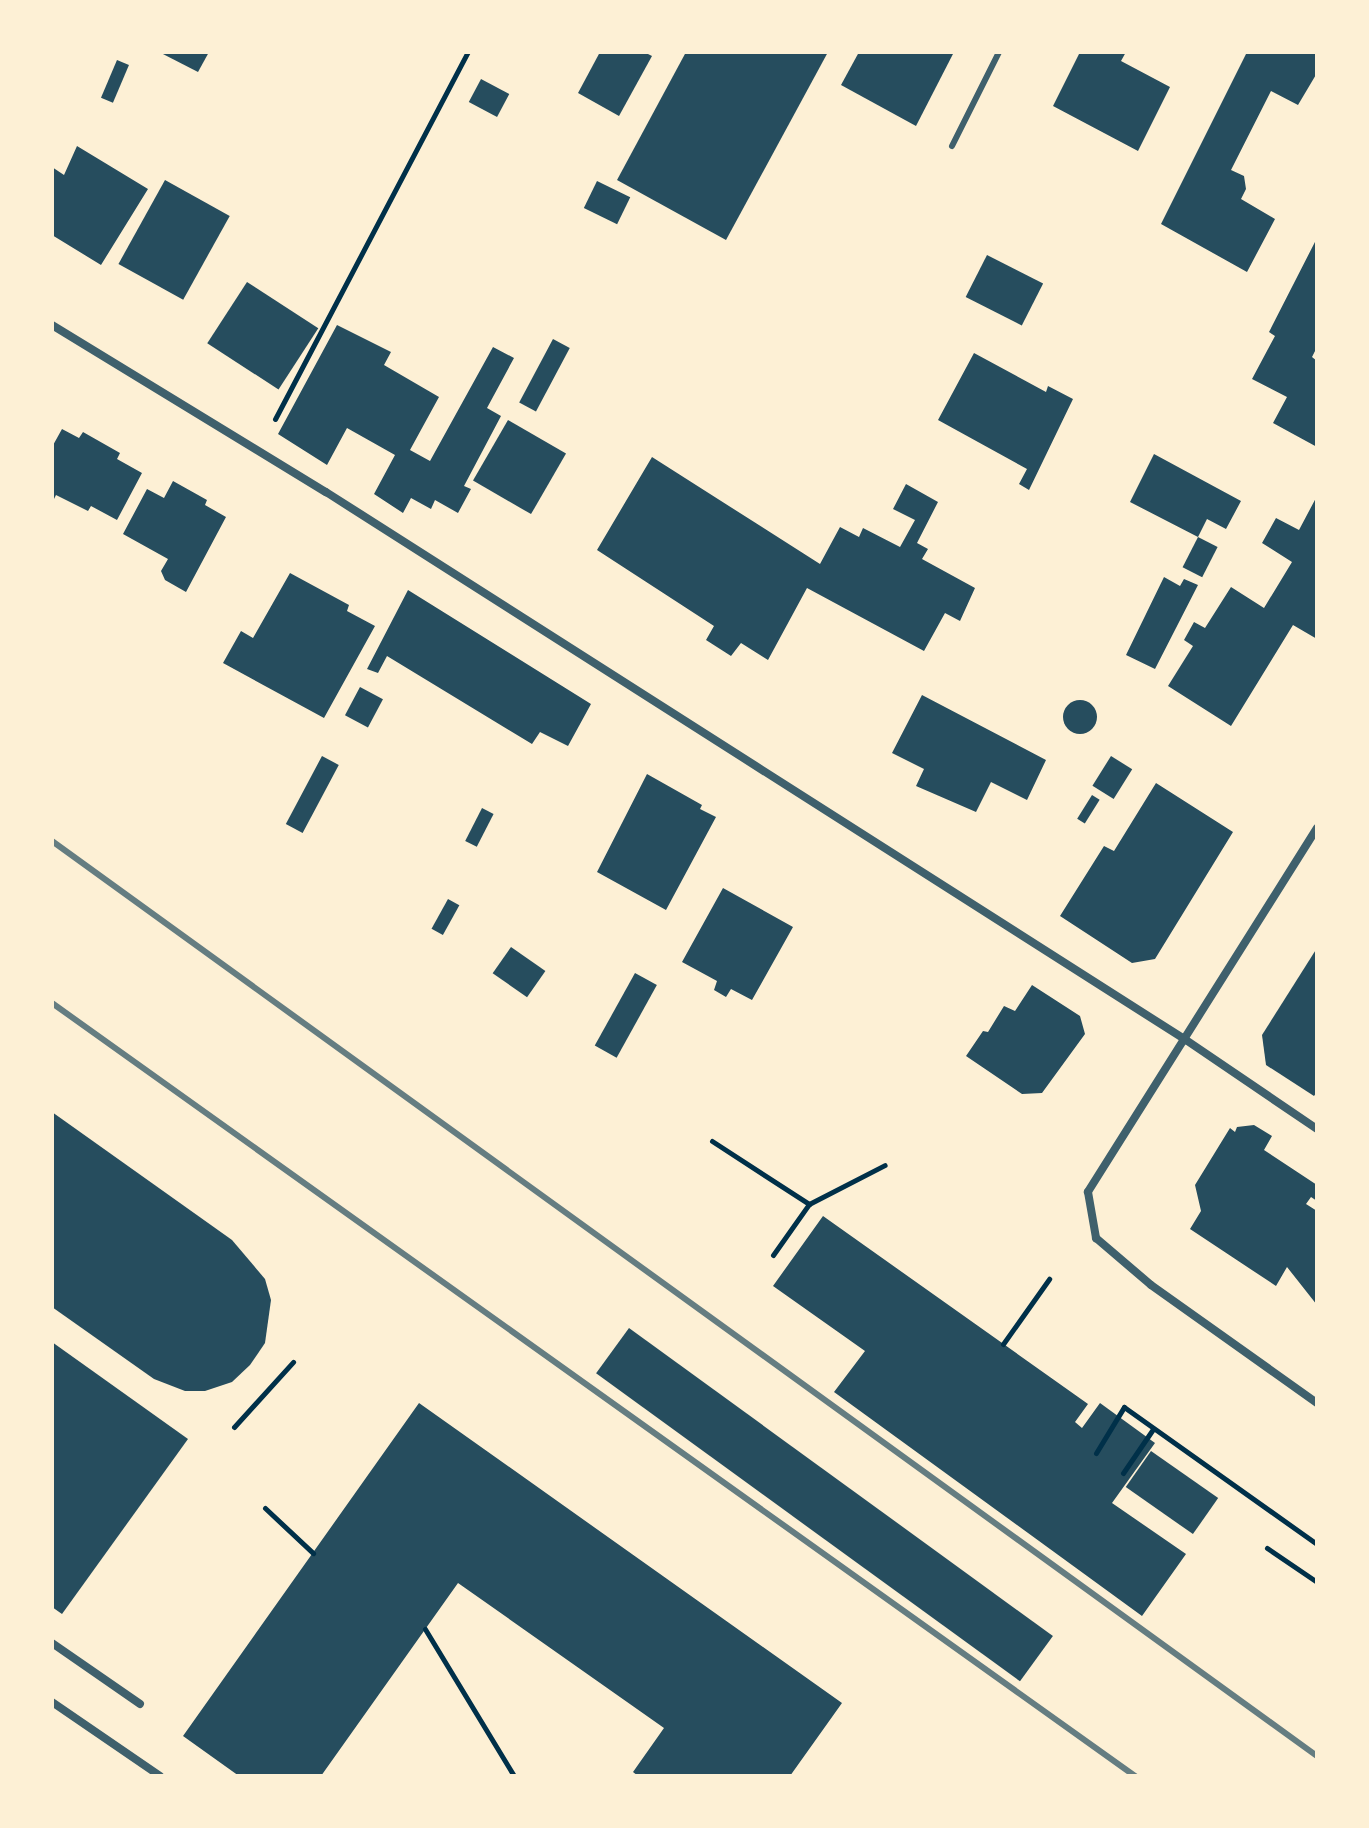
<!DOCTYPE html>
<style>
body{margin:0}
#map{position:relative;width:1369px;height:1828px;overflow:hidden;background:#fdf0d5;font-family:Jost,sans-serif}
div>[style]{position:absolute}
.building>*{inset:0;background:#264d5e;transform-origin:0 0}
.round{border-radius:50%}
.path>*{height:5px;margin:-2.5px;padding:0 2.5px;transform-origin:2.5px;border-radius:2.5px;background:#003049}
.service>*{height:6px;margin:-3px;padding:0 3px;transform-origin:3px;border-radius:3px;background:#3f606c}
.minor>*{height:8px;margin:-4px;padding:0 4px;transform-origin:4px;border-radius:4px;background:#3f606c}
.rail>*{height:6px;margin:-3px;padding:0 3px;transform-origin:3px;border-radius:3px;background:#657d81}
span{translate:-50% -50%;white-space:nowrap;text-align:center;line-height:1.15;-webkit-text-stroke:8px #fdf0d5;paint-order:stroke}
.frame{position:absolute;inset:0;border:54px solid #fdf0d5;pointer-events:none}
</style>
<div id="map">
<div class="building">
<i style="clip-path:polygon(159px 52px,209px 52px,198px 72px)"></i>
<i style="clip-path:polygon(600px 52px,644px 52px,652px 56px,619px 116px,578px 93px)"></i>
<i style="clip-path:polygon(686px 52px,828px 52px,726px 240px,617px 180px)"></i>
<i style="clip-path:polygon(859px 52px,954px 52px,916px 126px,841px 85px)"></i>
<i style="clip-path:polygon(1080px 52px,1126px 52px,1121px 61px,1170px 87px,1138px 151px,1053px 106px)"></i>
<i style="clip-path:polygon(1247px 52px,1317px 52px,1317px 73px,1298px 105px,1271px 91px,1231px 170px,1244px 176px,1246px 189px,1241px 199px,1275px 219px,1247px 272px,1161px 224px)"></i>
<i style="left:117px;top:60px;width:13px;height:41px;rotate:23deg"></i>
<i style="left:481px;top:79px;width:32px;height:26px;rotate:28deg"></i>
<i style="clip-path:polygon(77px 146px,148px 189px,101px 265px,52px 235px,52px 167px,64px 175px)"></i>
<i style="left:165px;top:180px;width:74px;height:96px;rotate:29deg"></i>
<i style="left:597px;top:181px;width:37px;height:30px;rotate:26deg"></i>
<i style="clip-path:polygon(1317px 238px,1317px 347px,1312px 357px,1317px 361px,1317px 447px,1273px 423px,1287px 397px,1252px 379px,1275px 336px,1269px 332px)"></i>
<i style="left:987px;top:255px;width:63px;height:47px;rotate:27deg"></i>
<i style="left:247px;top:282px;width:85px;height:73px;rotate:33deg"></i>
<i style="clip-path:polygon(337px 325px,391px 352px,384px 365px,439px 397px,410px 450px,430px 461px,493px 347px,514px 358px,487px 408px,501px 416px,464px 486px,471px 489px,458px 513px,435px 500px,431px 509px,411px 498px,403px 513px,374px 494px,395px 455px,347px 428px,327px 465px,278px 434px)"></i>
<i style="left:553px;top:339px;width:19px;height:72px;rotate:28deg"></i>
<i style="clip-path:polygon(974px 353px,1046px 392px,1048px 386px,1073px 399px,1029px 490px,1019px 484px,1027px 469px,938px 420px)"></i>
<i style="left:508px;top:420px;width:67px;height:70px;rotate:30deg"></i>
<i style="clip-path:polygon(62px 429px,79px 438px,83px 432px,120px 453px,117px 459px,142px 473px,117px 520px,91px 506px,88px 511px,56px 495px,52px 503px,52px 447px)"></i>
<i style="clip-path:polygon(1154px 454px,1241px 501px,1226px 529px,1207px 519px,1198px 537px,1130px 502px)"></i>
<i style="clip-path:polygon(652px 457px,820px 564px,840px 527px,859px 537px,863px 528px,900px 547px,915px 520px,893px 509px,906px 484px,938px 502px,917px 543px,928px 549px,922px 559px,975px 588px,960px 621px,945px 613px,924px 651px,807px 588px,768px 660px,741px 643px,731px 656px,706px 640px,714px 626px,597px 550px)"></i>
<i style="clip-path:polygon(173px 481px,207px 500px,205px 505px,226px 517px,186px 592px,165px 580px,161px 571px,168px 559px,123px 534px,147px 489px,164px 498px)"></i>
<i style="clip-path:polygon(1317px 496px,1317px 639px,1293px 625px,1231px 726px,1168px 686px,1193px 646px,1184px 640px,1194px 622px,1205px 628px,1231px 587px,1264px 608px,1292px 562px,1262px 543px,1276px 518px,1299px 530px)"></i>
<i style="left:1198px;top:537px;width:22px;height:34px;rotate:27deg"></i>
<i style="clip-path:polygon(290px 573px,349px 605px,347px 611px,375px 626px,324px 718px,223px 663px,241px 631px,253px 638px)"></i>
<i style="clip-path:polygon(1164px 577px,1180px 586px,1184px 579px,1198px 585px,1155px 669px,1126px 655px)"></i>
<i style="clip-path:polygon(408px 590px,591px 704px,568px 746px,540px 732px,532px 744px,387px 656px,378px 673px,367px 669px)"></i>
<i style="left:360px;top:687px;width:26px;height:32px;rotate:28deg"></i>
<i style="clip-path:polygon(922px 695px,1046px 760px,1027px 800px,991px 782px,976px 812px,916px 786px,924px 769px,892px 753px)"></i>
<i class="round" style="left:1063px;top:700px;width:34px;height:34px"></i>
<i style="left:322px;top:756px;width:19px;height:77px;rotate:28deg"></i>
<i style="left:1111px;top:756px;width:25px;height:35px;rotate:32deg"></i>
<i style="clip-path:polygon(647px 774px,702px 805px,700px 809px,716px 817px,666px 910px,597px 872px)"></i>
<i style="clip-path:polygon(1156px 783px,1233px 832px,1155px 959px,1132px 963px,1060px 916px,1104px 846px,1114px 851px)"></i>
<i style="left:1092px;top:795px;width:9px;height:28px;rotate:32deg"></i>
<i style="left:482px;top:808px;width:13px;height:37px;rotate:27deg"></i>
<i style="clip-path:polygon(723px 888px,793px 927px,752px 1000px,731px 989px,726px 997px,714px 990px,717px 981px,682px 962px)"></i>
<i style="left:448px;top:899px;width:13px;height:34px;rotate:29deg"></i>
<i style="left:511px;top:947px;width:42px;height:32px;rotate:35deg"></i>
<i style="clip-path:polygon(1317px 948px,1317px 1092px,1314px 1096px,1266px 1065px,1262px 1035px)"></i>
<i style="left:635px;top:973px;width:25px;height:83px;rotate:29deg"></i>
<i style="clip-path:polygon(1032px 985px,1080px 1016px,1085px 1034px,1042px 1093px,1022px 1094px,966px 1056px,983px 1031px,988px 1032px,1004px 1006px,1015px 1011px)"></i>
<i style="clip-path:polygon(52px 1112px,232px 1240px,265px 1279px,271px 1300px,265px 1343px,250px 1365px,232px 1382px,205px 1391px,185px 1391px,154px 1379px,52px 1307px)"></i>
<i style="clip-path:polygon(1254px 1125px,1272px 1136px,1264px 1150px,1317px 1185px,1317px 1201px,1311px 1197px,1306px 1204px,1317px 1211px,1317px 1305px,1287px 1267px,1276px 1286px,1190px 1229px,1201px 1211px,1195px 1185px,1230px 1128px,1235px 1132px,1237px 1127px)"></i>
<i style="clip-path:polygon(823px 1216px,1088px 1404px,1075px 1422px,1082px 1428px,1100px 1403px,1155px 1443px,1112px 1503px,1186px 1554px,1142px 1616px,834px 1392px,865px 1351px,773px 1286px)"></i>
<i style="left:629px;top:1328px;width:524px;height:56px;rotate:36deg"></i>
<i style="clip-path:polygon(52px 1342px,188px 1439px,62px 1614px,52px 1607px)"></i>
<i style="clip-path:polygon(419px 1403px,842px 1703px,790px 1776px,638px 1776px,633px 1772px,664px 1728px,458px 1583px,321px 1776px,239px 1776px,183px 1736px)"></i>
<i style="left:1151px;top:1451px;width:82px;height:44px;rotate:35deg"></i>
</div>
<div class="path">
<i style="left:275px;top:419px;width:415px;rotate:-62.3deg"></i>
<i style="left:712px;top:1141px;width:116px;rotate:33deg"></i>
<i style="left:773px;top:1255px;width:62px;rotate:-54.8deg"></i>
<i style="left:809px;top:1204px;width:85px;rotate:-27.2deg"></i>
<i style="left:1003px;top:1344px;width:80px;rotate:-54.7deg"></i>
<i style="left:234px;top:1427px;width:88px;rotate:-47.8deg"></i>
<i style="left:1096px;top:1453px;width:54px;rotate:-58.7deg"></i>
<i style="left:1124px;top:1407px;width:237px;rotate:35.4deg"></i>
<i style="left:1123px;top:1473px;width:53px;rotate:-55.7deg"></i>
<i style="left:265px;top:1508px;width:66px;rotate:43.2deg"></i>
<i style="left:1267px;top:1548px;width:60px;rotate:34.2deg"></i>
<i style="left:425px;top:1629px;width:172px;rotate:58.8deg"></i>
</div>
<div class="service">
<i style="left:952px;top:146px;width:105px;rotate:-63.4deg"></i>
</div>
<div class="minor">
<i style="left:52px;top:325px;width:321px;rotate:31.4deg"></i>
<i style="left:326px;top:492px;width:1020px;rotate:32.51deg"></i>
<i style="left:1186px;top:1040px;width:158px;rotate:34.2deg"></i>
<i style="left:1317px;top:828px;width:430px;rotate:122.2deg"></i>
<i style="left:1088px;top:1192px;width:47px;rotate:80.1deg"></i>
<i style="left:1096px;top:1238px;width:72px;rotate:40.5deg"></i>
<i style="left:1151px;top:1285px;width:204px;rotate:35.4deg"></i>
<i style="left:52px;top:1643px;width:107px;rotate:34.7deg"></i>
<i style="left:52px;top:1702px;width:131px;rotate:34.4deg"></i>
</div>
<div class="rail">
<i style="left:52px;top:841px;width:1561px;rotate:35.88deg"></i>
<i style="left:52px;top:1003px;width:1331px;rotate:35.52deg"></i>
</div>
<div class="frame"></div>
</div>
